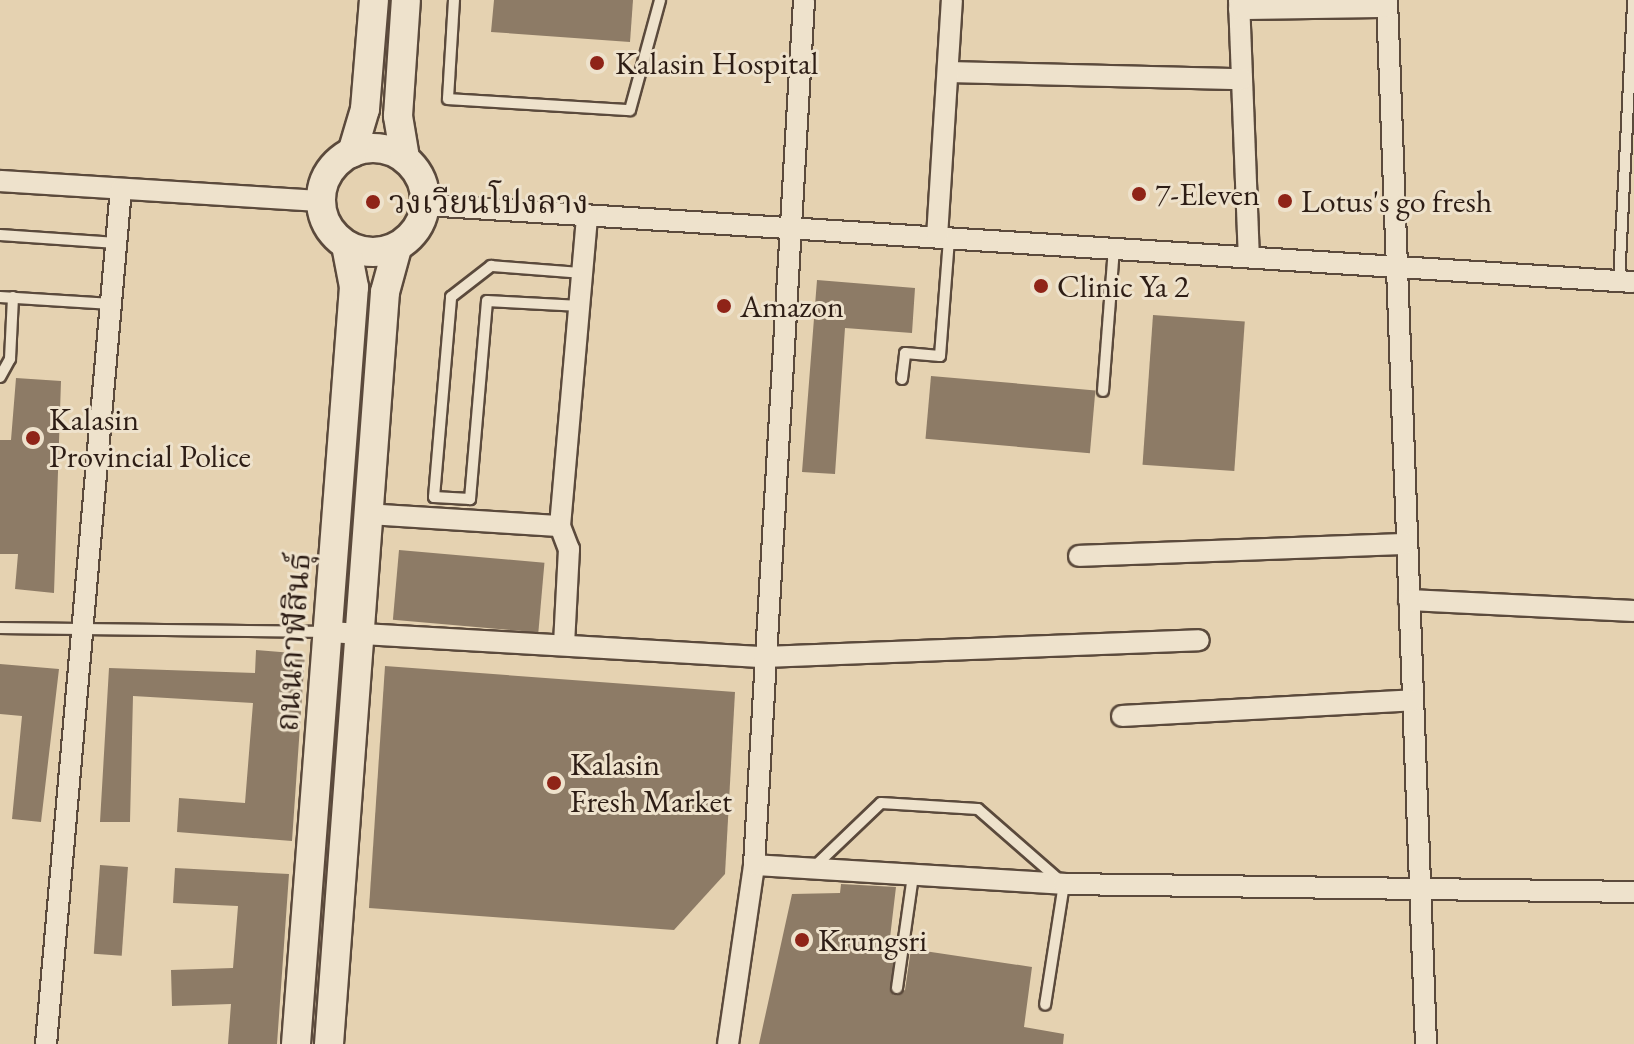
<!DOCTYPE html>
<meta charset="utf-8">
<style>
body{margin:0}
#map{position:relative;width:1634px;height:1044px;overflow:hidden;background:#e5d2b1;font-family:"EB Garamond","Noto Serif Thai",serif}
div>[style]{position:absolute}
.building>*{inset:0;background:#8d7b66;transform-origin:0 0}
.roads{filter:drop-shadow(2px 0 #5b4a3c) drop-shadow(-2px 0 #5b4a3c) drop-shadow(0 2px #5b4a3c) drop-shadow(0 -2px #5b4a3c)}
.lane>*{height:10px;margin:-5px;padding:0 5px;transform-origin:5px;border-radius:5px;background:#eee2cc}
.street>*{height:20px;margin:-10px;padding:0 10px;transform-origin:10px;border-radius:10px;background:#eee2cc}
.secondary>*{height:28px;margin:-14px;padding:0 14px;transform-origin:14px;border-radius:14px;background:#eee2cc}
.secondary>.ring{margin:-14px;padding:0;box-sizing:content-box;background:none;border:28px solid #eee2cc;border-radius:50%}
.dots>*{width:22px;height:22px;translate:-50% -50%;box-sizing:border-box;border:4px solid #eee2cc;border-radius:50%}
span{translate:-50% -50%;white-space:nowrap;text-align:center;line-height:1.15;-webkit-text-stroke:6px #eee2cc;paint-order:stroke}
.poi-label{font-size:32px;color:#2d1d15}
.left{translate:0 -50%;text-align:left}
.street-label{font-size:32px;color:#2d1d15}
</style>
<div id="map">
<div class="building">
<i style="clip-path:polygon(494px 0,633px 0,630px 42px,491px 32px)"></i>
<i style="clip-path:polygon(817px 280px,915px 288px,912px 333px,845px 328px,835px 474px,802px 472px)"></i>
<i style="left:1153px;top:315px;width:92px;height:150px;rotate:4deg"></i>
<i style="left:931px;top:376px;width:165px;height:63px;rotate:5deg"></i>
<i style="clip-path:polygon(16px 378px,61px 381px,54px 593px,15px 589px,18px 554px,0 554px,0 440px,11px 440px)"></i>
<i style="left:399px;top:550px;width:146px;height:70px;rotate:5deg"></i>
<i style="clip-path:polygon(256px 650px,305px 654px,292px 841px,177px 832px,179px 798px,245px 803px,253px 703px,133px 696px,130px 822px,100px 822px,109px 668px,255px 673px)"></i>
<i style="clip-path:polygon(0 664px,59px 669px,41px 822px,12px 819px,22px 716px,0 714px)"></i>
<i style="clip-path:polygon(385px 666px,735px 692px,725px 874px,674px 930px,369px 908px)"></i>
<i style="left:100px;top:865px;width:28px;height:89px;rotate:4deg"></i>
<i style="clip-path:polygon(175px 868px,289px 874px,277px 1044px,228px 1044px,231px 1004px,172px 1006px,171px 970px,233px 968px,238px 906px,173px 903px)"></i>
<i style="clip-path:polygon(841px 884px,896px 887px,889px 946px,895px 947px,893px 995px,905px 990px,911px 949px,1032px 967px,1024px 1027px,1064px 1034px,1063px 1044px,759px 1044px,792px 894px,840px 893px)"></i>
</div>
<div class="roads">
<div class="lane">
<i style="left:454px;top:0;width:99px;rotate:93.5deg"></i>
<i style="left:448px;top:99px;width:182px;rotate:3.5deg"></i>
<i style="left:630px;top:110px;width:114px;rotate:-74.7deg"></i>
<i style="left:0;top:235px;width:117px;rotate:3.9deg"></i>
<i style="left:1619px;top:281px;width:281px;rotate:-87.1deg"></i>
<i style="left:0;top:297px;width:112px;rotate:3.6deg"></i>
<i style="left:580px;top:306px;width:93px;rotate:-176.9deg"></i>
<i style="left:487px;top:301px;width:199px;rotate:94.9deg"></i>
<i style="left:470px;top:499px;width:36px;rotate:-177deg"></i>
<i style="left:434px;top:497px;width:201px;rotate:-85.1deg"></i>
<i style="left:451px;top:297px;width:51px;rotate:-37.8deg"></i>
<i style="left:491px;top:266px;width:91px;rotate:4.4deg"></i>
<i style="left:0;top:377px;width:21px;rotate:-61deg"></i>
<i style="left:10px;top:359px;width:62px;rotate:-87.2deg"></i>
<i style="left:902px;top:379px;width:26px;rotate:-83deg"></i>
<i style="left:905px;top:353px;width:35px;rotate:5deg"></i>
<i style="left:940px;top:356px;width:118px;rotate:-85.6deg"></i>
<i style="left:1103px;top:391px;width:143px;rotate:-85.6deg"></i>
<i style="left:0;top:628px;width:326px;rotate:0.7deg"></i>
<i style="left:815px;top:866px;width:91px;rotate:-43.7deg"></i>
<i style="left:881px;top:803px;width:97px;rotate:3.5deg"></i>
<i style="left:978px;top:809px;width:114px;rotate:41.1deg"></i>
<i style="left:1064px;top:884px;width:122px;rotate:98.9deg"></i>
<i style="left:897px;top:988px;width:114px;rotate:-81.9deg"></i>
</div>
<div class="street">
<i style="left:1239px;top:0;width:257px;rotate:87.8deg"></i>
<i style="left:1387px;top:0;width:1045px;rotate:87.86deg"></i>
<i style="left:1239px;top:9px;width:148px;rotate:-0.8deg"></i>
<i style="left:948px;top:72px;width:294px;rotate:1.4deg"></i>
<i style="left:0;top:181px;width:322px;rotate:3.6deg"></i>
<i style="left:426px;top:205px;width:1210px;rotate:3.65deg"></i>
<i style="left:937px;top:237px;width:237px;rotate:-86.4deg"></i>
<i style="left:367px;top:514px;width:193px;rotate:3.6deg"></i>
<i style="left:560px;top:526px;width:310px;rotate:-85deg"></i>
<i style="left:560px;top:526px;width:25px;rotate:69deg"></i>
<i style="left:569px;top:549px;width:95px;rotate:93deg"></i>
<i style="left:1079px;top:556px;width:328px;rotate:-2.1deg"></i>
<i style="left:1409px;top:600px;width:225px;rotate:2.8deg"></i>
<i style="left:328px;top:632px;width:437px;rotate:3.3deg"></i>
<i style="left:764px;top:657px;width:435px;rotate:-2.2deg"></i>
<i style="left:1122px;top:716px;width:291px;rotate:-3.1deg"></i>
<i style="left:754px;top:865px;width:311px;rotate:3.5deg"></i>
<i style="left:1064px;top:884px;width:570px;rotate:0.8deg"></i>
<i style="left:46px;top:1044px;width:858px;rotate:-84.99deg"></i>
<i style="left:728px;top:1044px;width:181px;rotate:-81.7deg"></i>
<i style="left:754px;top:865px;width:866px;rotate:-86.69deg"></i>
</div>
<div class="secondary">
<i class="ring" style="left:321px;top:148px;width:76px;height:76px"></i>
<i style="left:352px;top:153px;width:46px;rotate:-73.5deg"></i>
<i style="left:365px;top:109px;width:109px;rotate:-85.3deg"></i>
<i style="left:405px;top:158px;width:43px;rotate:-99.5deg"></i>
<i style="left:398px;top:116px;width:116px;rotate:-86.1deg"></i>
<i style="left:296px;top:1044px;width:759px;rotate:-85.62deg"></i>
<i style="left:354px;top:287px;width:43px;rotate:-100.8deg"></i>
<i style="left:329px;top:1044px;width:754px;rotate:-85.74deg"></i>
<i style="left:385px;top:292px;width:46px;rotate:-74.7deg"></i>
</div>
</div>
<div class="dots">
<i style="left:597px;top:63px;background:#8f2418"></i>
<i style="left:1139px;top:194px;background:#8f2418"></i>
<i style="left:1285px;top:201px;background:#8f2418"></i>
<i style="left:373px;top:202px;background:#8f2418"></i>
<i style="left:1041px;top:286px;background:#8f2418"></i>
<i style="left:724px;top:306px;background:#8f2418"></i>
<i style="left:33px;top:438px;background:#8f2418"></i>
<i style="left:554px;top:783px;background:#8f2418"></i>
<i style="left:802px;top:940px;background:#8f2418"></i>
</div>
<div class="poi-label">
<span class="left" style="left:615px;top:63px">Kalasin Hospital</span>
<span class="left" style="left:1155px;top:194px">7-Eleven</span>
<span class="left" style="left:1301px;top:201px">Lotus's go fresh</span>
<span class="left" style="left:389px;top:202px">วงเวียนโปงลาง</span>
<span class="left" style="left:1057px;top:286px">Clinic Ya 2</span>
<span class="left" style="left:740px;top:306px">Amazon</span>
<span class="left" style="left:49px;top:438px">Kalasin<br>Provincial Police</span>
<span class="left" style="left:570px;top:783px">Kalasin<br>Fresh Market</span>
<span class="left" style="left:818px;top:940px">Krungsri</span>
</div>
<div class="street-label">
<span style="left:293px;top:642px;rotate:-86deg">ถนนกาฬสินธุ์</span>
</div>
</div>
